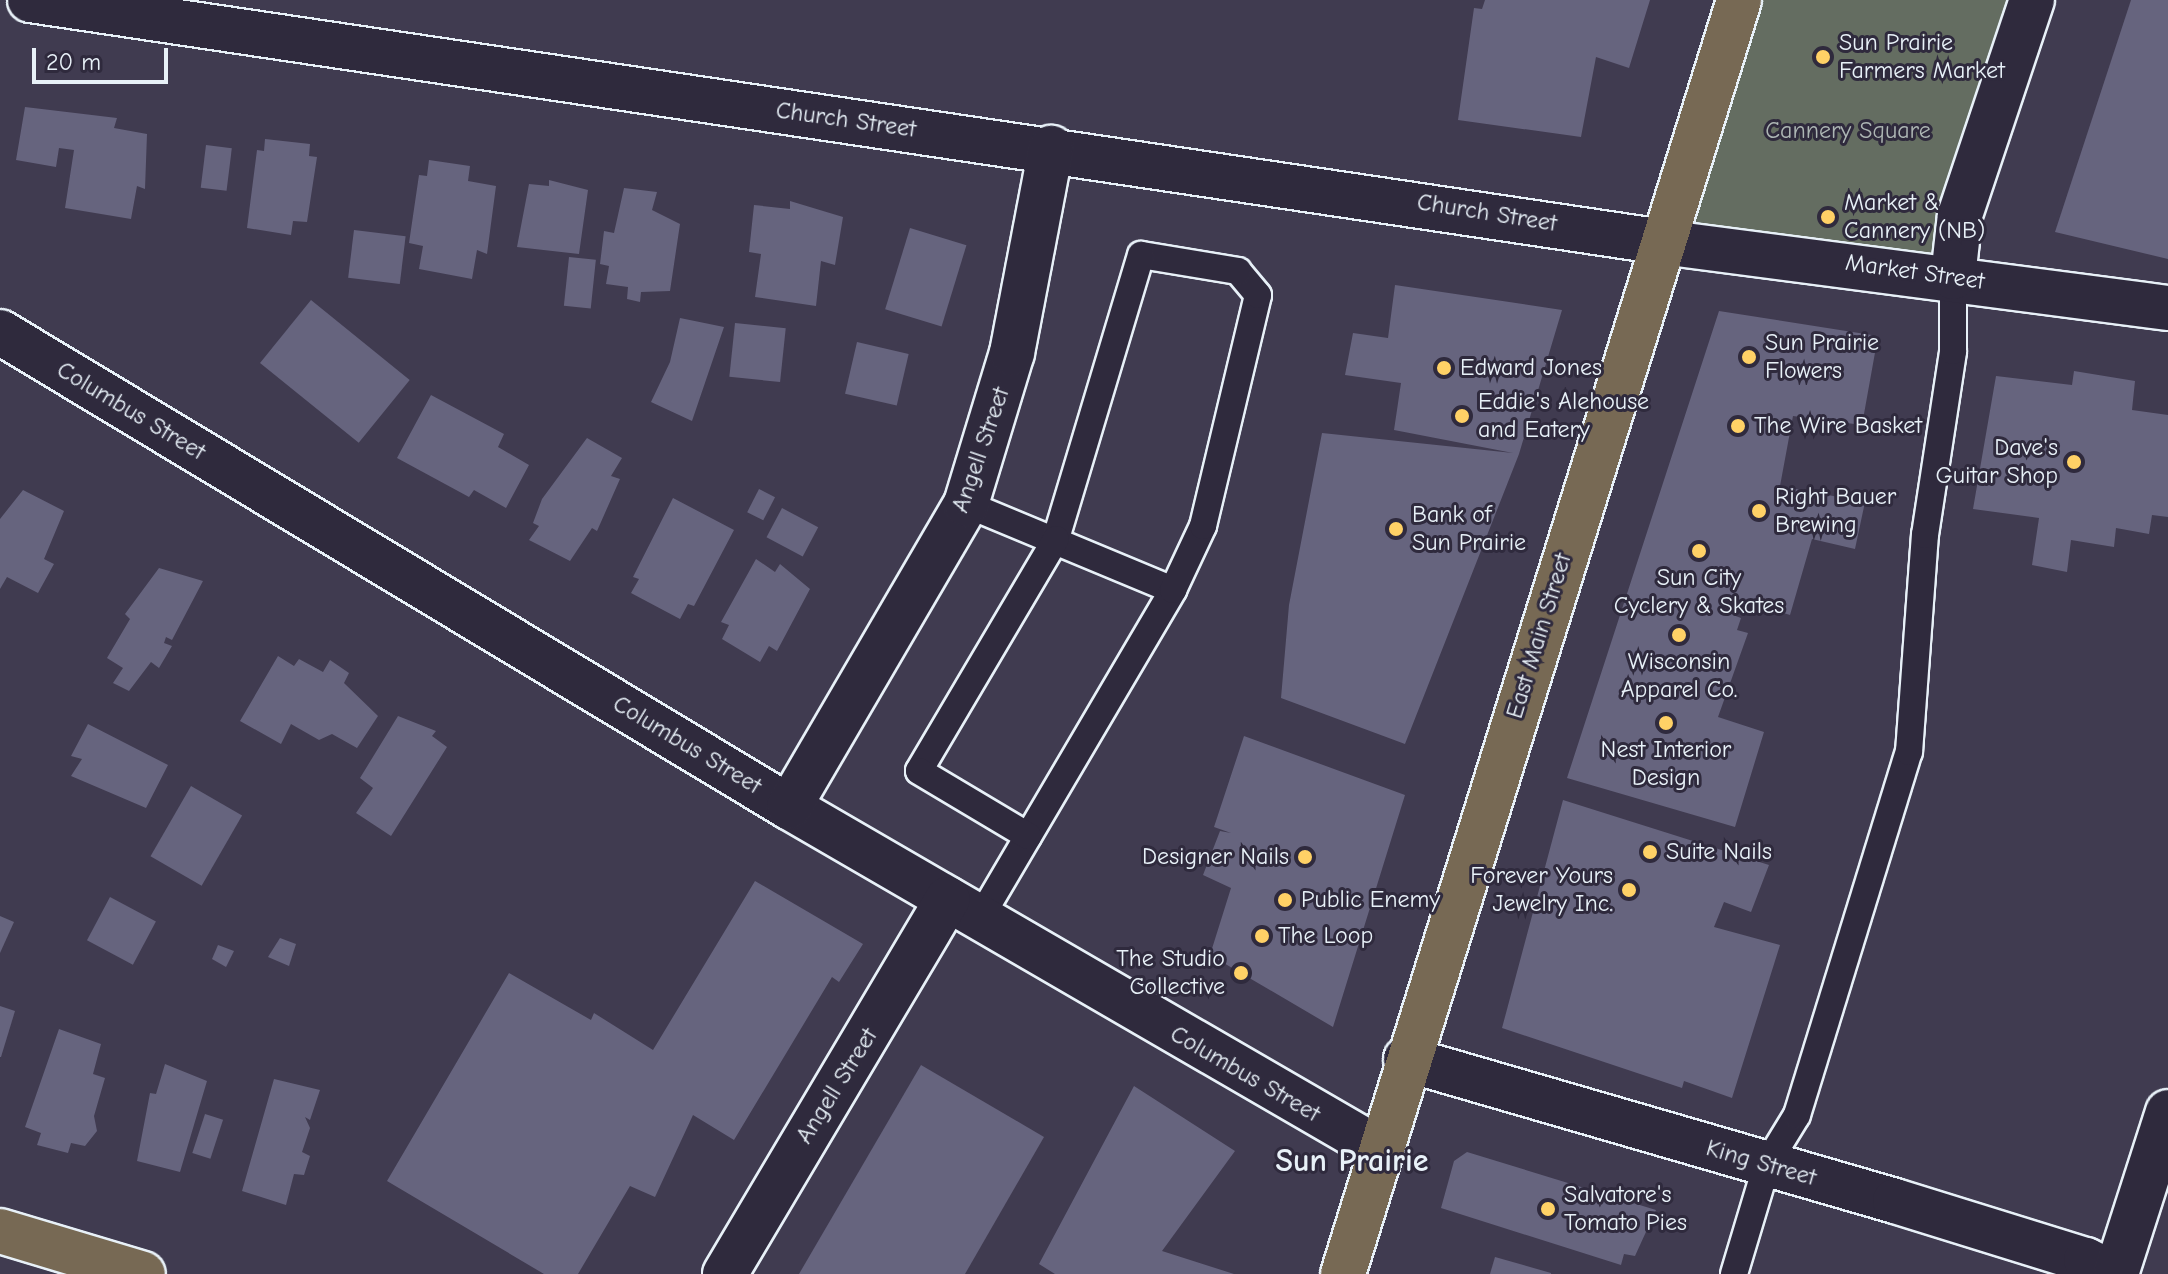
<!DOCTYPE html>
<html>
<head>
<meta charset="utf-8">
<style>
	body { margin:0 }
	#map { position:relative; width:2168px; height:1274px; overflow:hidden; background:#403b50; font-family:"Comic Neue",sans-serif }
	div>[style] { position:absolute }
	[style*='--x'] { left:calc(var(--x)*1px); top:calc(var(--y)*1px); width:calc(var(--w)*1px); rotate:calc(var(--a)*1deg) }
	.green>* { inset:0; background:#646d61 }
	.building>* { inset:0; background:#66647e; transform-origin:0 0 }
	.roads { filter:drop-shadow(2px 0 #e8f1f8) drop-shadow(-2px 0 #e8f1f8) drop-shadow(0 2px #e8f1f8) drop-shadow(0 -2px #e8f1f8) }
	.lane>* { height:26px; margin:-13px; padding:0 13px; transform-origin:13px; border-radius:13px; background:#2f2a3d }
	.street>* { height:44px; margin:-22px; padding:0 22px; transform-origin:22px; border-radius:22px; background:#2f2a3d }
	.primary>* { height:44px; margin:-22px; padding:0 22px; transform-origin:22px; border-radius:22px; background:#776954 }
	.dots>* { width:22px; height:22px; translate:-50% -50%; box-sizing:border-box; border:4px solid #2f2a3d; border-radius:50% }
	span { translate:-50% -50%; white-space:nowrap; text-align:center; line-height:1.15; -webkit-text-stroke:6px #2f2a3d; paint-order:stroke }
	.poi-label { font-size:24px; color:#e8f1f8 }
	.left { translate:0 -50%; text-align:left }
	.right { translate:-100% -50%; text-align:right }
	.street-label { font-size:24px; color:#e8f1f8 }
	.park-label { font-size:24px; color:#adb6b4 }
	.district-label { font-size:32px; color:#e8f1f8; font-weight:700 }
	.scale { position:absolute; left:32px; top:48px; width:136px; height:36px; box-sizing:border-box; border:4px solid #e8f1f8; border-top:0; padding-left:10px; font-size:24px; line-height:28px; white-space:nowrap; color:#e8f1f8; -webkit-text-stroke:6px #2f2a3d; paint-order:stroke }
</style>
</head>
<body>
<div id="map">
	<div class="green">
		<i style="clip-path:polygon(1739px 0,2032px 0,1953px 277px,1662px 242px)"></i>
	</div>
	<div class="building">
		<i style="clip-path:polygon(1485px 0,1650px 0,1629px 68px,1596px 57px,1581px 137px,1458px 120px,1474px 8px,1482px 9px)"></i>
		<i style="clip-path:polygon(2131px 0,2168px 0,2168px 259px,2055px 232px)"></i>
		<i style="clip-path:polygon(25px 107px,117px 118px,114px 128px,147px 134px,145px 189px,137px 186px,131px 219px,65px 208px,74px 150px,59px 148px,56px 167px,16px 160px)"></i>
		<i style="clip-path:polygon(265px 139px,310px 144px,309px 156px,317px 157px,307px 222px,293px 221px,291px 235px,247px 228px,257px 150px,264px 151px)"></i>
		<i style="left:206px;top:145px;width:26px;height:43px;rotate:7deg"></i>
		<i style="clip-path:polygon(429px 160px,470px 166px,468px 181px,496px 186px,487px 254px,477px 250px,472px 279px,419px 269px,423px 246px,409px 243px,419px 175px,427px 176px)"></i>
		<i style="clip-path:polygon(549px 180px,588px 190px,579px 254px,517px 247px,529px 184px,549px 186px)"></i>
		<i style="clip-path:polygon(624px 188px,657px 192px,652px 210px,680px 224px,670px 291px,641px 292px,640px 302px,627px 299px,628px 287px,606px 284px,609px 266px,600px 264px,604px 231px,614px 233px)"></i>
		<i style="clip-path:polygon(790px 201px,843px 217px,835px 265px,821px 261px,816px 306px,755px 297px,761px 254px,749px 252px,754px 205px,790px 209px)"></i>
		<i style="left:910px;top:228px;width:59px;height:85px;rotate:17deg"></i>
		<i style="left:354px;top:230px;width:52px;height:48px;rotate:7deg"></i>
		<i style="left:569px;top:257px;width:27px;height:49px;rotate:6deg"></i>
		<i style="clip-path:polygon(1395px 285px,1562px 310px,1519px 454px,1405px 744px,1281px 698px,1289px 605px,1322px 433px,1513px 453px,1394px 430px,1401px 383px,1345px 375px,1353px 333px,1388px 338px)"></i>
		<i style="left:311px;top:300px;width:127px;height:81px;rotate:39deg"></i>
		<i style="clip-path:polygon(1719px 311px,1878px 336px,1862px 425px,1793px 416px,1780px 486px,1865px 502px,1855px 549px,1812px 539px,1790px 615px,1740px 599px,1733px 615px,1741px 618px,1737px 630px,1748px 633px,1718px 717px,1764px 732px,1735px 827px,1567px 778px)"></i>
		<i style="clip-path:polygon(680px 318px,724px 327px,692px 421px,651px 402px,670px 362px)"></i>
		<i style="left:735px;top:323px;width:51px;height:54px;rotate:6deg"></i>
		<i style="left:857px;top:342px;width:53px;height:53px;rotate:13deg"></i>
		<i style="clip-path:polygon(2074px 371px,2135px 381px,2132px 410px,2168px 415px,2168px 517px,2152px 515px,2149px 534px,2116px 528px,2114px 547px,2071px 540px,2067px 572px,2032px 565px,2039px 518px,1973px 509px,1996px 376px,2072px 385px)"></i>
		<i style="clip-path:polygon(431px 395px,504px 434px,498px 447px,529px 465px,506px 508px,474px 490px,469px 497px,397px 458px)"></i>
		<i style="clip-path:polygon(587px 438px,622px 458px,611px 476px,620px 479px,597px 531px,592px 528px,570px 561px,529px 540px,539px 526px,533px 523px,542px 499px)"></i>
		<i style="left:759px;top:489px;width:18px;height:26px;rotate:27deg"></i>
		<i style="clip-path:polygon(23px 490px,64px 511px,44px 559px,54px 564px,38px 593px,7px 577px,0 589px,0 519px)"></i>
		<i style="clip-path:polygon(673px 498px,734px 530px,694px 606px,688px 604px,680px 619px,631px 593px,639px 579px,633px 577px)"></i>
		<i style="left:782px;top:508px;width:41px;height:33px;rotate:28deg"></i>
		<i style="clip-path:polygon(756px 559px,775px 572px,780px 564px,810px 589px,777px 651px,769px 646px,760px 662px,722px 639px,729px 625px,721px 622px)"></i>
		<i style="clip-path:polygon(159px 568px,203px 581px,172px 640px,166px 637px,164px 643px,172px 646px,159px 668px,151px 662px,129px 691px,113px 683px,123px 668px,107px 658px,130px 619px,125px 614px)"></i>
		<i style="clip-path:polygon(278px 656px,294px 666px,299px 659px,323px 672px,330px 660px,349px 673px,344px 683px,378px 716px,357px 748px,332px 734px,319px 740px,291px 724px,281px 744px,240px 721px)"></i>
		<i style="clip-path:polygon(398px 716px,436px 731px,432px 736px,447px 747px,391px 836px,356px 813px,373px 788px,360px 778px)"></i>
		<i style="clip-path:polygon(88px 724px,168px 765px,146px 808px,71px 776px,82px 759px,71px 756px)"></i>
		<i style="clip-path:polygon(1244px 736px,1405px 795px,1333px 1027px,1210px 955px,1231px 888px,1203px 875px,1220px 831px,1231px 833px,1214px 827px)"></i>
		<i style="left:191px;top:786px;width:59px;height:81px;rotate:30deg"></i>
		<i style="clip-path:polygon(1563px 800px,1769px 865px,1751px 912px,1724px 902px,1714px 927px,1780px 945px,1732px 1098px,1684px 1081px,1682px 1088px,1502px 1028px)"></i>
		<i style="clip-path:polygon(755px 881px,863px 944px,839px 982px,832px 977px,734px 1140px,693px 1115px,655px 1197px,630px 1186px,578px 1274px,544px 1274px,387px 1181px,509px 973px,591px 1020px,594px 1013px,653px 1050px)"></i>
		<i style="left:110px;top:897px;width:52px;height:49px;rotate:28deg"></i>
		<i style="clip-path:polygon(0 916px,14px 922px,0 953px)"></i>
		<i style="clip-path:polygon(280px 938px,296px 944px,289px 966px,268px 957px)"></i>
		<i style="clip-path:polygon(218px 945px,234px 951px,226px 967px,212px 959px)"></i>
		<i style="clip-path:polygon(0 1006px,15px 1011px,1px 1057px,0 1057px)"></i>
		<i style="clip-path:polygon(59px 1029px,101px 1044px,93px 1074px,105px 1078px,94px 1116px,97px 1131px,85px 1146px,71px 1143px,68px 1153px,37px 1145px,41px 1133px,25px 1127px)"></i>
		<i style="clip-path:polygon(165px 1064px,207px 1081px,180px 1172px,137px 1161px,150px 1093px,156px 1094px)"></i>
		<i style="clip-path:polygon(921px 1065px,1044px 1137px,965px 1274px,799px 1274px)"></i>
		<i style="clip-path:polygon(274px 1079px,320px 1090px,310px 1120px,305px 1117px,310px 1128px,302px 1152px,310px 1156px,304px 1175px,294px 1174px,286px 1205px,242px 1191px)"></i>
		<i style="clip-path:polygon(1134px 1086px,1235px 1151px,1162px 1251px,1234px 1274px,1055px 1274px,1039px 1264px)"></i>
		<i style="left:205px;top:1114px;width:19px;height:41px;rotate:18deg"></i>
		<i style="clip-path:polygon(1467px 1152px,1656px 1210px,1635px 1256px,1624px 1254px,1621px 1265px,1441px 1208px,1454px 1161px)"></i>
		<i style="clip-path:polygon(1495px 1257px,1551px 1273px,1551px 1274px,1490px 1274px)"></i>
	</div>
	<div class="roads">
		<div class="lane">
			<i style="--x:966;--y:504;--w:224;--a:22.6"></i>
			<i style="--x:980;--y:918;--w:381;--a:-59.5"></i>
			<i style="--x:1173;--y:590;--w:71;--a:-64.9"></i>
			<i style="--x:1203;--y:526;--w:237;--a:-76.6"></i>
			<i style="--x:1258;--y:295;--w:31;--a:-130"></i>
			<i style="--x:1238;--y:271;--w:98;--a:-170.6"></i>
			<i style="--x:1141;--y:255;--w:296;--a:106.7"></i>
			<i style="--x:1056;--y:539;--w:269;--a:120.6"></i>
			<i style="--x:919;--y:771;--w:127;--a:30.8"></i>
			<i style="--x:1734;--y:1274;--w:115;--a:-73.3"></i>
			<i style="--x:1767;--y:1164;--w:57;--a:-58.5"></i>
			<i style="--x:1797;--y:1115;--w:380;--a:-72.9"></i>
			<i style="--x:1909;--y:752;--w:218;--a:-85.8"></i>
			<i style="--x:1925;--y:535;--w:186;--a:-81.3"></i>
			<i style="--x:1953;--y:351;--w:74;--a:-90"></i>
		</div>
		<div class="street">
			<i style="--x:30;--y:0;--w:1650;--a:8.43"></i>
			<i style="--x:1662;--y:242;--w:510;--a:7.43"></i>
			<i style="--x:1953;--y:277;--w:62;--a:-83.6"></i>
			<i style="--x:1960;--y:215;--w:227;--a:-71.5"></i>
			<i style="--x:0;--y:332;--w:921;--a:31.05"></i>
			<i style="--x:789;--y:807;--w:682;--a:30.1"></i>
			<i style="--x:789;--y:807;--w:351;--a:-59.7"></i>
			<i style="--x:966;--y:504;--w:158;--a:-73.1"></i>
			<i style="--x:1012;--y:353;--w:209;--a:-79.2"></i>
			<i style="--x:1406;--y:1059;--w:509;--a:16.19"></i>
			<i style="--x:1895;--y:1201;--w:200;--a:17.2"></i>
			<i style="--x:2086;--y:1260;--w:30;--a:27"></i>
			<i style="--x:725;--y:1274;--w:436;--a:-59.3"></i>
			<i style="--x:2116;--y:1274;--w:170;--a:-72.2"></i>
		</div>
		<div class="primary">
			<i style="--x:0;--y:1231;--w:149;--a:16.7"></i>
			<i style="--x:1343;--y:1274;--w:1334;--a:-72.73"></i>
		</div>
	</div>
	<div class="dots">
		<i style="left:1823px;top:57px;background:#ffd166"></i>
		<i style="left:1828px;top:217px;background:#ffd166"></i>
		<i style="left:1749px;top:357px;background:#ffd166"></i>
		<i style="left:1444px;top:368px;background:#ffd166"></i>
		<i style="left:1462px;top:416px;background:#ffd166"></i>
		<i style="left:1738px;top:426px;background:#ffd166"></i>
		<i style="left:2074px;top:462px;background:#ffd166"></i>
		<i style="left:1759px;top:511px;background:#ffd166"></i>
		<i style="left:1396px;top:529px;background:#ffd166"></i>
		<i style="left:1699px;top:551px;background:#ffd166"></i>
		<i style="left:1679px;top:635px;background:#ffd166"></i>
		<i style="left:1666px;top:723px;background:#ffd166"></i>
		<i style="left:1650px;top:852px;background:#ffd166"></i>
		<i style="left:1305px;top:857px;background:#ffd166"></i>
		<i style="left:1629px;top:890px;background:#ffd166"></i>
		<i style="left:1285px;top:900px;background:#ffd166"></i>
		<i style="left:1262px;top:936px;background:#ffd166"></i>
		<i style="left:1241px;top:973px;background:#ffd166"></i>
		<i style="left:1548px;top:1209px;background:#ffd166"></i>
	</div>
	<div class="poi-label">
		<span class="left" style="left:1839px;top:57px">Sun Prairie<br>Farmers Market</span>
		<span class="left" style="left:1844px;top:217px">Market &amp;<br>Cannery (NB)</span>
		<span class="left" style="left:1765px;top:357px">Sun Prairie<br>Flowers</span>
		<span class="left" style="left:1460px;top:368px">Edward Jones</span>
		<span class="left" style="left:1478px;top:416px">Eddie's Alehouse<br>and Eatery</span>
		<span class="left" style="left:1754px;top:426px">The Wire Basket</span>
		<span class="right" style="left:2058px;top:462px">Dave's<br>Guitar Shop</span>
		<span class="left" style="left:1775px;top:511px">Right Bauer<br>Brewing</span>
		<span class="left" style="left:1412px;top:529px">Bank of<br>Sun Prairie</span>
		<span style="left:1699px;top:592px">Sun City<br>Cyclery &amp; Skates</span>
		<span style="left:1679px;top:676px">Wisconsin<br>Apparel Co.</span>
		<span style="left:1666px;top:764px">Nest Interior<br>Design</span>
		<span class="left" style="left:1666px;top:852px">Suite Nails</span>
		<span class="right" style="left:1289px;top:857px">Designer Nails</span>
		<span class="right" style="left:1613px;top:890px">Forever Yours<br>Jewelry Inc.</span>
		<span class="left" style="left:1301px;top:900px">Public Enemy</span>
		<span class="left" style="left:1278px;top:936px">The Loop</span>
		<span class="right" style="left:1225px;top:973px">The Studio<br>Collective</span>
		<span class="left" style="left:1564px;top:1209px">Salvatore's<br>Tomato Pies</span>
	</div>
	<div class="street-label">
		<span style="left:846px;top:120px;rotate:8deg">Church Street</span>
		<span style="left:1487px;top:213px;rotate:9deg">Church Street</span>
		<span style="left:1915px;top:272px;rotate:8deg">Market Street</span>
		<span style="left:131px;top:411px;rotate:31deg">Columbus Street</span>
		<span style="left:981px;top:450px;rotate:-71deg">Angell Street</span>
		<span style="left:1539px;top:636px;rotate:-73deg">East Main Street</span>
		<span style="left:687px;top:745px;rotate:31deg">Columbus Street</span>
		<span style="left:1245px;top:1074px;rotate:30deg">Columbus Street</span>
		<span style="left:837px;top:1086px;rotate:-58deg">Angell Street</span>
		<span style="left:1761px;top:1163px;rotate:16deg">King Street</span>
	</div>
	<div class="park-label">
		<span style="left:1848px;top:131px">Cannery Square</span>
	</div>
	<div class="district-label">
		<span style="left:1352px;top:1161px">Sun Prairie</span>
	</div>
	<div class="scale">20 m</div>
</div>
</body>
</html>
